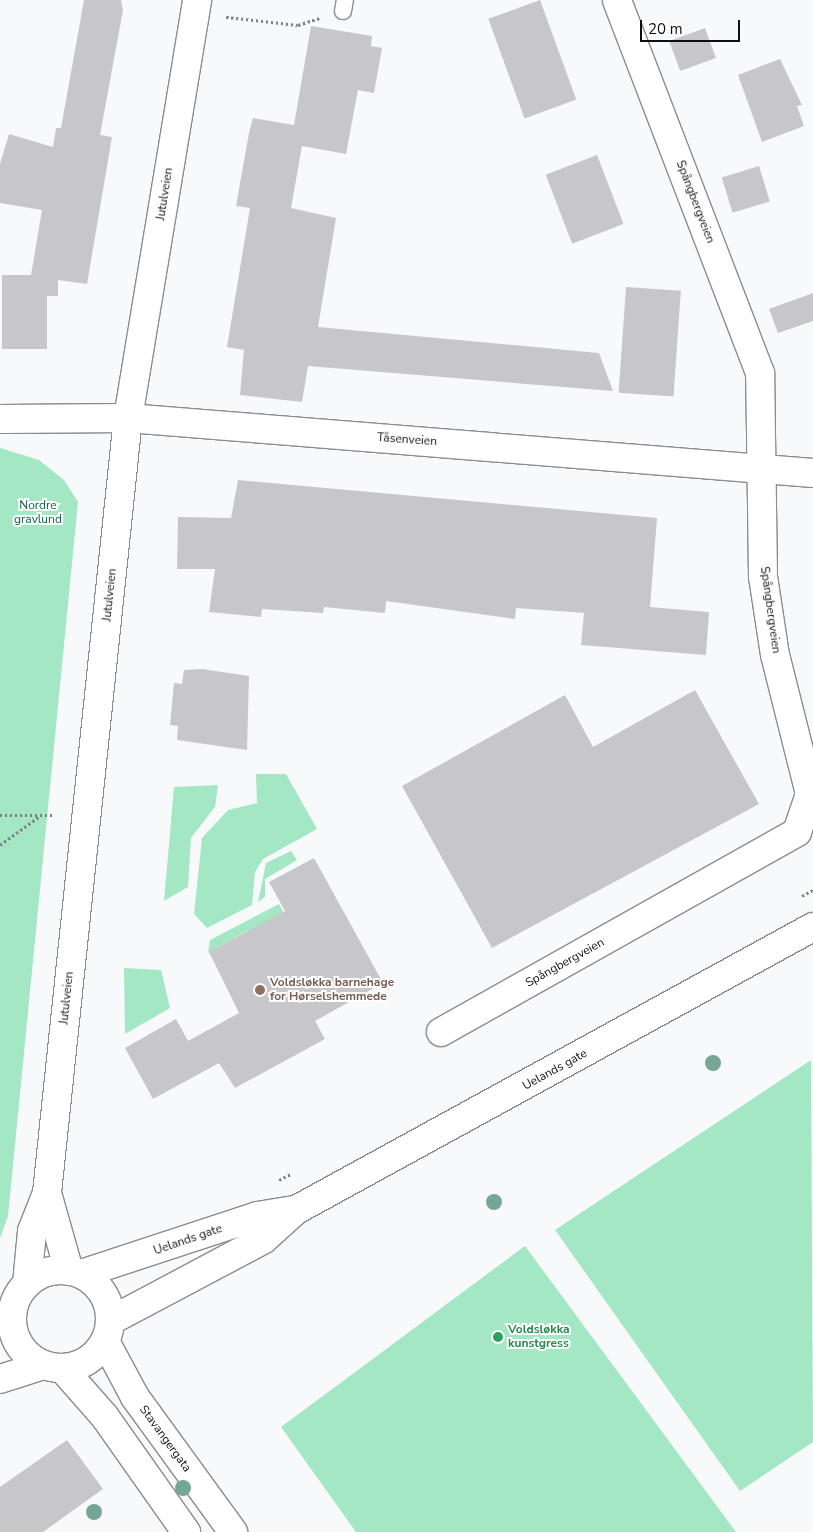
<!DOCTYPE html>
<html>
<head>
<meta charset="utf-8">
<style>
	body { margin:0 }
	#map { position:relative; width:813px; height:1532px; overflow:hidden; background:#f8f9fb; font-family:"Nunito Sans",sans-serif }
	div>[style] { position:absolute }
	[style*='--x'] { left:calc(var(--x)*1px); top:calc(var(--y)*1px); width:calc(var(--w)*1px); rotate:calc(var(--a)*1deg) }
	.green>* { inset:0; background:#a4e7c5 }
	.building>* { inset:0; background:#c7c7c9; transform-origin:0 0 }
	.path>* { height:3px; margin-top:-1.5px; transform-origin:0; background:repeating-linear-gradient(90deg,#808182 0 2.5px,transparent 0 5px) }
	.roads { filter:drop-shadow(1px 0 #8c8c8e) drop-shadow(-1px 0 #8c8c8e) drop-shadow(0 1px #8c8c8e) drop-shadow(0 -1px #8c8c8e) }
	.service>* { height:16px; margin:-8px; padding:0 8px; transform-origin:8px; border-radius:8px; background:#fff }
	.minor>* { height:28px; margin:-14px; padding:0 14px; transform-origin:14px; border-radius:14px; background:#fff }
	.tertiary>* { height:28px; margin:-14px; padding:0 14px; transform-origin:14px; border-radius:14px; background:#fff }
	.secondary>* { height:28px; margin:-14px; padding:0 14px; transform-origin:14px; border-radius:14px; background:#fff }
	.secondary>.ring { margin:-14px; padding:0; box-sizing:content-box; background:none; border:28px solid #fff; border-radius:50% }
	.trees>* { width:16px; height:16px; margin:-8px; border-radius:50%; background:#75a796 }
	.dots>* { width:14px; height:14px; translate:-50% -50%; box-sizing:border-box; border:2px solid #fff; border-radius:50% }
	span { translate:-50% -50%; white-space:nowrap; text-align:center; line-height:1.15; -webkit-text-stroke:4px #fff; paint-order:stroke }
	.street-label { font-size:12px; color:#0f0f0f }
	.park-label { font-size:12px; color:#096444 }
	.education-label { font-size:12px; color:#785e54; font-weight:700 }
	.left { translate:0 -50%; text-align:left }
	.leisure-label { font-size:12px; color:#27864d; font-weight:700 }
	.scale { position:absolute; left:640px; top:20px; width:100px; height:22px; box-sizing:border-box; border:2px solid #0f0f0f; border-top:0; padding-left:6px; font-size:15px; line-height:18px; white-space:nowrap; color:#0f0f0f; -webkit-text-stroke:4px #fff; paint-order:stroke }
</style>
</head>
<body>
<div id="map">
	<div class="green">
		<i style="clip-path:polygon(0 448px,39px 460px,64px 480px,78px 502px,8px 1216px,0 1238px)"></i>
		<i style="clip-path:polygon(256px 774px,286px 774px,317px 829px,263px 859px,255px 872px,252px 905px,207px 928px,194px 914px,202px 838px,228px 810px,257px 803px)"></i>
		<i style="clip-path:polygon(218px 785px,215px 807px,191px 838px,188px 887px,164px 901px,174px 787px)"></i>
		<i style="clip-path:polygon(291px 851px,297px 860px,265px 879px,265px 897px,258px 902px,266px 863px)"></i>
		<i style="clip-path:polygon(279px 904px,311px 961px,247px 931px,208px 953px,210px 940px)"></i>
		<i style="clip-path:polygon(124px 968px,161px 970px,170px 1008px,125px 1034px)"></i>
		<i style="clip-path:polygon(811px 1060px,813px 1442px,740px 1491px,555px 1230px)"></i>
		<i style="clip-path:polygon(525px 1246px,736px 1532px,356px 1532px,281px 1427px)"></i>
	</div>
	<div class="building">
		<i style="clip-path:polygon(84px 0,121px 0,123px 10px,100px 135px,112px 137px,87px 284px,58px 280px,58px 296px,47px 296px,47px 349px,2px 349px,2px 275px,31px 275px,42px 210px,0 203px,0 164px,9px 134px,53px 147px,56px 128px,61px 128px)"></i>
		<i style="left:540px;top:0;width:106px;height:55px;rotate:70deg"></i>
		<i style="clip-path:polygon(311px 26px,372px 36px,371px 46px,382px 48px,374px 93px,358px 90px,346px 154px,302px 146px,291px 208px,336px 218px,318px 327px,599px 353px,613px 391px,308px 366px,302px 402px,240px 395px,244px 350px,227px 347px,250px 208px,236px 206px,249px 133px,253px 118px,294px 125px)"></i>
		<i style="left:705px;top:28px;width:32px;height:38px;rotate:70deg"></i>
		<i style="clip-path:polygon(780px 59px,802px 105px,797px 106px,804px 126px,762px 142px,738px 75px)"></i>
		<i style="left:597px;top:155px;width:74px;height:55px;rotate:69deg"></i>
		<i style="left:759px;top:166px;width:37px;height:39px;rotate:73deg"></i>
		<i style="left:626px;top:287px;width:55px;height:106px;rotate:4deg"></i>
		<i style="clip-path:polygon(813px 293px,813px 321px,778px 333px,769px 309px)"></i>
		<i style="clip-path:polygon(238px 480px,657px 518px,650px 607px,709px 612px,706px 655px,581px 645px,584px 613px,516px 608px,515px 619px,386px 601px,385px 613px,324px 607px,323px 613px,262px 609px,261px 617px,209px 612px,215px 569px,177px 569px,178px 517px,231px 518px)"></i>
		<i style="clip-path:polygon(202px 669px,249px 676px,247px 750px,177px 740px,178px 726px,170px 725px,174px 683px,182px 684px,184px 670px)"></i>
		<i style="clip-path:polygon(695px 690px,759px 804px,492px 948px,402px 786px,565px 695px,593px 747px)"></i>
		<i style="clip-path:polygon(314px 858px,383px 983px,315px 1021px,325px 1039px,235px 1088px,219px 1063px,153px 1099px,125px 1048px,176px 1019px,188px 1041px,239px 1013px,209px 952px,285px 911px,269px 882px)"></i>
		<i style="clip-path:polygon(67px 1440px,103px 1489px,43px 1532px,0 1532px,0 1487px)"></i>
	</div>
	<div class="path">
		<i style="--x:226;--y:17;--w:72;--a:6.3"></i>
		<i style="--x:298;--y:25;--w:23;--a:-18"></i>
		<i style="--x:0;--y:815;--w:54;--a:0"></i>
		<i style="--x:0;--y:845;--w:49;--a:-35.9"></i>
		<i style="--x:802;--y:896;--w:13;--a:-29"></i>
		<i style="--x:279;--y:1180;--w:13;--a:-27"></i>
	</div>
	<div class="roads">
		<div class="service">
			<i style="--x:343;--y:11;--w:11;--a:-80"></i>
		</div>
		<div class="minor">
			<i style="--x:0;--y:419;--w:128;--a:-0.4"></i>
			<i style="--x:128;--y:418;--w:687;--a:4.59"></i>
			<i style="--x:441;--y:1032;--w:408;--a:-29.3"></i>
			<i style="--x:797;--y:832;--w:40;--a:-71.1"></i>
			<i style="--x:810;--y:794;--w:143;--a:-104.1"></i>
			<i style="--x:775;--y:655;--w:79;--a:-98.7"></i>
			<i style="--x:763;--y:577;--w:204;--a:-90.8"></i>
			<i style="--x:760;--y:373;--w:399;--a:-111"></i>
			<i style="--x:47;--y:1193;--w:81;--a:74.2"></i>
			<i style="--x:27;--y:1284;--w:53;--a:-84.6"></i>
			<i style="--x:32;--y:1231;--w:41;--a:-68.5"></i>
			<i style="--x:47;--y:1193;--w:779;--a:-84.03"></i>
			<i style="--x:128;--y:418;--w:424;--a:-80.6"></i>
		</div>
		<div class="tertiary">
			<i style="--x:81;--y:1274;--w:185;--a:-18.2"></i>
			<i style="--x:257;--y:1216;--w:39;--a:-9"></i>
			<i style="--x:110;--y:1321;--w:174;--a:-28"></i>
			<i style="--x:264;--y:1239;--w:43;--a:-42.2"></i>
			<i style="--x:296;--y:1210;--w:589;--a:-28.7"></i>
		</div>
		<div class="secondary">
			<i class="ring" style="left:12px;top:1270px;width:70px;height:70px"></i>
			<i style="--x:105;--y:1341;--w:64;--a:61.8"></i>
			<i style="--x:135;--y:1397;--w:167;--a:54"></i>
			<i style="--x:62;--y:1368;--w:65;--a:48.7"></i>
			<i style="--x:105;--y:1417;--w:141;--a:54.8"></i>
			<i style="--x:0;--y:1379;--w:46;--a:-17.7"></i>
		</div>
	</div>
	<div class="trees">
		<i style="left:713px;top:1063px"></i>
		<i style="left:494px;top:1202px"></i>
		<i style="left:183px;top:1488px"></i>
		<i style="left:94px;top:1512px"></i>
	</div>
	<div class="dots">
		<i style="left:260px;top:990px;background:#8d6e63"></i>
		<i style="left:498px;top:1337px;background:#2e9e5b"></i>
	</div>
	<div class="street-label">
		<span style="left:165px;top:194px;rotate:-81deg">Jutulveien</span>
		<span style="left:695px;top:202px;rotate:69deg">Spångbergveien</span>
		<span style="left:407px;top:440px;rotate:4deg">Tåsenveien</span>
		<span style="left:110px;top:595px;rotate:-84deg">Jutulveien</span>
		<span style="left:770px;top:610px;rotate:82deg">Spångbergveien</span>
		<span style="left:565px;top:963px;rotate:-29deg">Spångbergveien</span>
		<span style="left:67px;top:998px;rotate:-84deg">Jutulveien</span>
		<span style="left:555px;top:1070px;rotate:-29deg">Uelands gate</span>
		<span style="left:188px;top:1240px;rotate:-19deg">Uelands gate</span>
		<span style="left:165px;top:1439px;rotate:54deg">Stavangergata</span>
	</div>
	<div class="park-label">
		<span style="left:38px;top:513px">Nordre<br>gravlund</span>
	</div>
	<div class="education-label">
		<span class="left" style="left:270px;top:990px">Voldsløkka barnehage<br>for Hørselshemmede</span>
	</div>
	<div class="leisure-label">
		<span class="left" style="left:508px;top:1337px">Voldsløkka<br>kunstgress</span>
	</div>
	<div class="scale">20 m</div>
</div>
</body>
</html>
